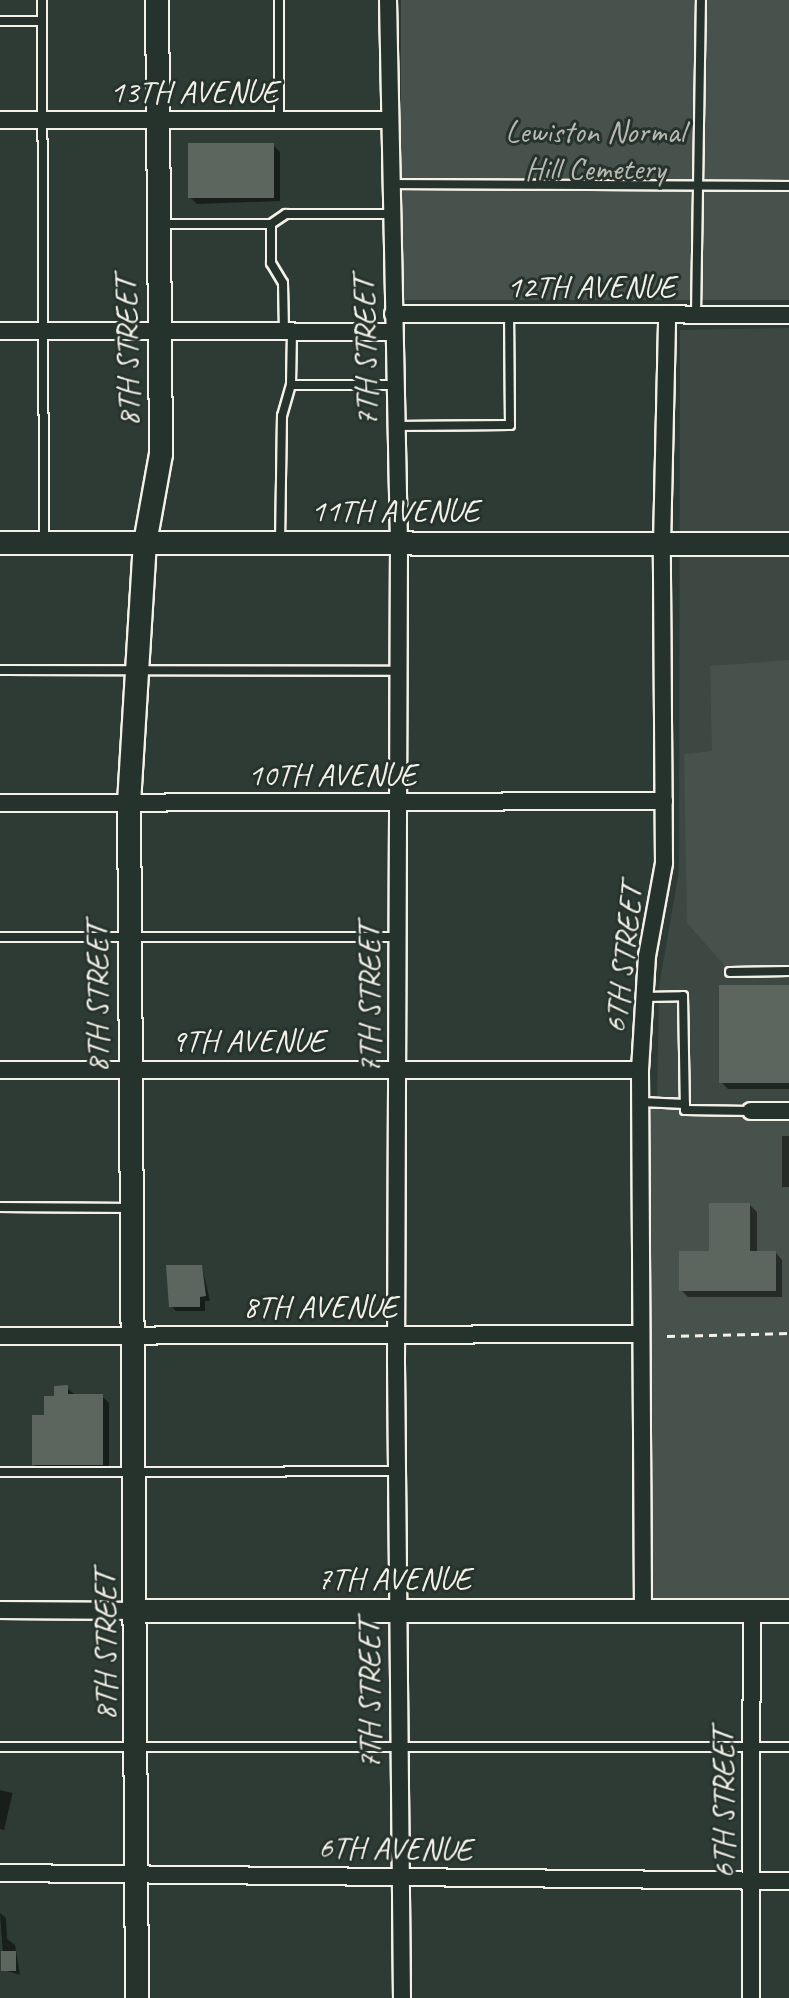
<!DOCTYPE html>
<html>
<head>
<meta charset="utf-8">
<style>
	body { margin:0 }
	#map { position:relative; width:789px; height:1998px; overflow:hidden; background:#2e3b34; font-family:Caveat,sans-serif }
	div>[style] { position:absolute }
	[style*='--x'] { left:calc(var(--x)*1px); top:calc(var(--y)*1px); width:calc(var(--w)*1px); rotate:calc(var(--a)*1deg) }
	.built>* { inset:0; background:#3c4841 }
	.green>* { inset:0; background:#48524c; transform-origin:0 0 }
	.shadow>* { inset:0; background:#0007; transform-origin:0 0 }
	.building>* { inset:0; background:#5c655e; transform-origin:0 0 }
	.path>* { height:3px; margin-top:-1.5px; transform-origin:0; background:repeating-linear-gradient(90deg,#f4f1e8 0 8px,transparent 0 14px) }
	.roads { filter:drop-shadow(2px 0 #f4f1e8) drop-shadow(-2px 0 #f4f1e8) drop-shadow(0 2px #f4f1e8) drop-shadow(0 -2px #f4f1e8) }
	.lane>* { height:8px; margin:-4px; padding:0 4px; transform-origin:4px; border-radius:4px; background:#26332d }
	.street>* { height:16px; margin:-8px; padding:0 8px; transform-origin:8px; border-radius:8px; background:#26332d }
	.secondary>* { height:22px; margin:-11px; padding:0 11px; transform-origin:11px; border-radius:11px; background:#26332d }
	span { translate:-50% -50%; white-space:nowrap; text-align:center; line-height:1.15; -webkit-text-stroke:6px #26332d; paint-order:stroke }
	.street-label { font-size:32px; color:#f4f1e8 }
	.park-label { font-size:32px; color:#b8b9b1 }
</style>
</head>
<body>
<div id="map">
	<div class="built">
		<i style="clip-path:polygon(789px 328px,789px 1595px,659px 1311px,657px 1104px,659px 987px,679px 870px,680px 330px)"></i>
	</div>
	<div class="green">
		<i style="left:401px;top:0;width:388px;height:300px"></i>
		<i style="clip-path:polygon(789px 660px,789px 966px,725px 966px,687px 923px,684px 754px,712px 751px,710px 666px)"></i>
		<i style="left:789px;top:1106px;width:504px;height:149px;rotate:90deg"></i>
	</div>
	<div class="shadow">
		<i style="clip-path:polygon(273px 145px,280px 152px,280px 201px,197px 204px,190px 197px)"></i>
		<i style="clip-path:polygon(789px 987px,789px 1089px,728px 1089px,721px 1082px)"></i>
		<i style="left:782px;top:1136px;width:7px;height:51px"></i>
		<i style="clip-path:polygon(750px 1205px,757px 1212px,757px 1253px,776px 1253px,782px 1260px,782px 1297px,688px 1297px,681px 1290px)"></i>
		<i style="clip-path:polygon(202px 1267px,210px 1301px,205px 1301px,205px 1311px,176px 1311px,171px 1306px)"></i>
		<i style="clip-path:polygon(67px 1388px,74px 1394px,102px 1396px,109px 1403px,109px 1471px,41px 1471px,34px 1464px,46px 1417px)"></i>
		<i style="left:0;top:1790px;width:13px;height:38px;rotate:13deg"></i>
		<i style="clip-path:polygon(0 1913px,6px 1918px,7px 1939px,15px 1945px,20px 1975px,4px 1970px)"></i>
	</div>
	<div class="building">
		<i style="left:188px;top:143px;width:86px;height:55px"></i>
		<i style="left:719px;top:985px;width:70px;height:98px"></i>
		<i style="clip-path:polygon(709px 1203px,750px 1203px,750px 1251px,776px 1251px,776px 1291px,679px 1291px,679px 1251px,709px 1251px)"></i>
		<i style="clip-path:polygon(166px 1265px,202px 1265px,206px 1296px,200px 1297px,200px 1307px,169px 1307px)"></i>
		<i style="clip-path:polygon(68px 1385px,68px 1394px,103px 1394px,103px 1465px,32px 1465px,32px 1415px,44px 1415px,44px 1396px,54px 1396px,54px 1386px)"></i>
		<i style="left:1px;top:1951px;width:15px;height:20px"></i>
	</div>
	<div class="path">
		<i style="--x:667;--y:1336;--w:122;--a:-1.4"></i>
	</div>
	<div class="roads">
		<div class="lane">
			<i style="--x:42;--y:0;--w:542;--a:89.79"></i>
			<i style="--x:0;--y:21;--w:42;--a:0"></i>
			<i style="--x:279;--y:119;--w:119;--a:-90"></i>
			<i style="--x:390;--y:184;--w:399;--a:0.3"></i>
			<i style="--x:163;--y:224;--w:108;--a:0"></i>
			<i style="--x:271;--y:224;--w:18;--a:-34"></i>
			<i style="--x:286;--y:214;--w:105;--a:0"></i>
			<i style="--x:271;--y:224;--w:39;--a:90"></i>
			<i style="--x:271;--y:263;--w:23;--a:59"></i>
			<i style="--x:283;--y:283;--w:49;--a:88.8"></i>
			<i style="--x:696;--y:315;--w:315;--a:-89.1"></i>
			<i style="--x:292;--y:332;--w:53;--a:91.1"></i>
			<i style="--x:291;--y:385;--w:103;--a:0"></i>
			<i style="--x:396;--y:426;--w:114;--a:-0.5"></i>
			<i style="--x:510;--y:425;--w:111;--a:-90.5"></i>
			<i style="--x:280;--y:543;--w:127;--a:-89.1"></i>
			<i style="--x:282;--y:416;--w:32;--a:-74"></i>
			<i style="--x:0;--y:670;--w:399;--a:0.1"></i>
			<i style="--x:0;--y:937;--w:398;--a:0"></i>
			<i style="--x:730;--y:972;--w:59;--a:-1"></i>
			<i style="--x:644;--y:997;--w:39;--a:-1"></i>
			<i style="--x:683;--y:996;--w:114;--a:89"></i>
			<i style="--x:685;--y:1110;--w:66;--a:0.9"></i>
			<i style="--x:641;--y:1102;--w:44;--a:2.6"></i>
			<i style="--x:0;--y:1207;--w:131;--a:0.4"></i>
			<i style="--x:0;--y:1472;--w:397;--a:-0.1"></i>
			<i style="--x:0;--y:1747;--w:789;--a:0"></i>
		</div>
		<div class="street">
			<i style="--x:388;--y:0;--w:543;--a:88.84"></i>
			<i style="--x:399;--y:543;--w:820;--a:90.21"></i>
			<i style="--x:396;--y:1363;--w:635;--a:89.46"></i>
			<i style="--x:0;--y:120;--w:389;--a:0"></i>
			<i style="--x:393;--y:314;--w:396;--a:0.1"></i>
			<i style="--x:0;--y:331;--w:393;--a:0.1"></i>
			<i style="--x:0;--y:803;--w:664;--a:-0.17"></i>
			<i style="--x:0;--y:1070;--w:640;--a:0"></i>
			<i style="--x:751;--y:1111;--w:38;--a:0"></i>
			<i style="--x:0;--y:1336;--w:641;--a:-0.18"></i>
			<i style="--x:0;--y:1610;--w:138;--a:0.4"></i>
			<i style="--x:643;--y:1610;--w:540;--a:-90.32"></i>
			<i style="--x:640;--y:1070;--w:114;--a:-86.5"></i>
			<i style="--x:647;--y:956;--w:95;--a:-79.6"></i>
			<i style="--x:664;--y:863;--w:319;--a:-90.4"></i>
			<i style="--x:662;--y:544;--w:228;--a:-88.7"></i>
			<i style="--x:0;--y:1873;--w:789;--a:0.58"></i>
			<i style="--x:751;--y:1998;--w:387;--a:-89.9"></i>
		</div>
		<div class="secondary">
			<i style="--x:0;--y:543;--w:789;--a:0.07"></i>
			<i style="--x:138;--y:1611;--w:651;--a:0"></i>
			<i style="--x:137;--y:1998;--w:1195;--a:-90.38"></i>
			<i style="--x:129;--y:803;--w:260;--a:-86.5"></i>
			<i style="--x:145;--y:543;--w:90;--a:-79.8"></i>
			<i style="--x:161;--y:454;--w:454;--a:-90.5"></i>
		</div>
	</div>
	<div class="street-label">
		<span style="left:194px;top:92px">13TH AVENUE</span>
		<span style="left:591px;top:287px">12TH AVENUE</span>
		<span style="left:128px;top:352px;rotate:-91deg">8TH STREET</span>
		<span style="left:366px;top:352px;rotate:-91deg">7TH STREET</span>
		<span style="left:395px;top:511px">11TH AVENUE</span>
		<span style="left:332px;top:775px">10TH AVENUE</span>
		<span style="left:624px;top:959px;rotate:-83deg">6TH STREET</span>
		<span style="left:98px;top:998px;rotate:-90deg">8TH STREET</span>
		<span style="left:370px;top:999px;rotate:-90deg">7TH STREET</span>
		<span style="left:248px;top:1041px">9TH AVENUE</span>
		<span style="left:320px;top:1307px">8TH AVENUE</span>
		<span style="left:394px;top:1579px">7TH AVENUE</span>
		<span style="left:106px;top:1646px;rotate:-90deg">8TH STREET</span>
		<span style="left:370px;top:1695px;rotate:-90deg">7TH STREET</span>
		<span style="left:724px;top:1804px;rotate:-90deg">6TH STREET</span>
		<span style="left:395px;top:1849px;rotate:1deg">6TH AVENUE</span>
	</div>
	<div class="park-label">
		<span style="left:595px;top:151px">Lewiston Normal<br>Hill Cemetery</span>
	</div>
</div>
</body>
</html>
